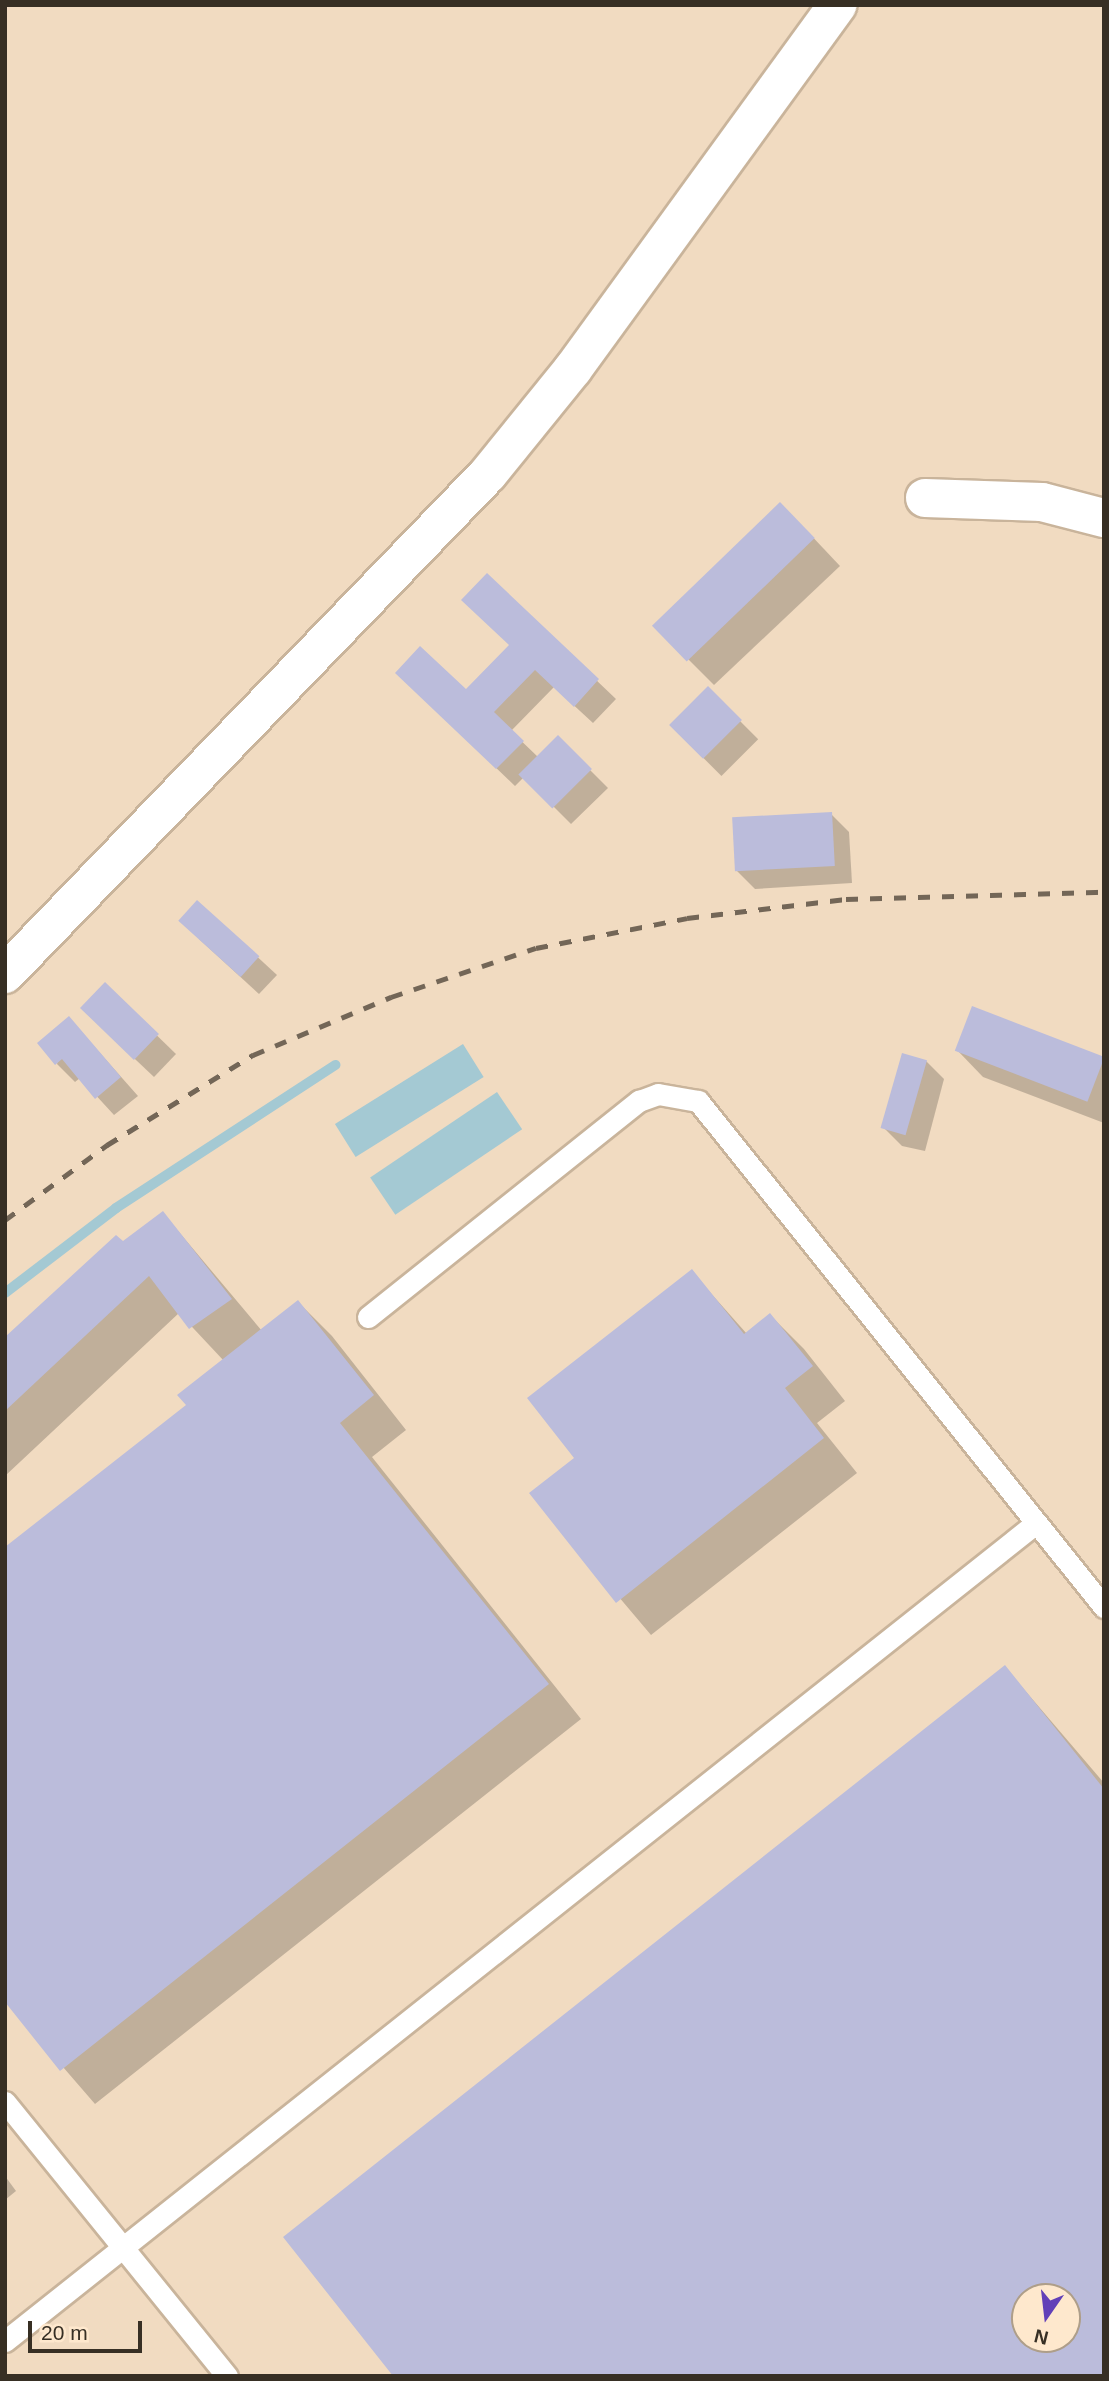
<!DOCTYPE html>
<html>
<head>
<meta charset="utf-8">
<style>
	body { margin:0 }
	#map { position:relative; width:1109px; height:2381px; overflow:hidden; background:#f1dbc1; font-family:Arial,sans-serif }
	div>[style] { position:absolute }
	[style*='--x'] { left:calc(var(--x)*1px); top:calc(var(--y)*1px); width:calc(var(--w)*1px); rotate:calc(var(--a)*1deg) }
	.water>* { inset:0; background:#a4c9d3; transform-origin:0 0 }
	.shadow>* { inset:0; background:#0003; transform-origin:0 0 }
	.stream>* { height:10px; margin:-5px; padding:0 5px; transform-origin:5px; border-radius:5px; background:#a4c9d3 }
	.building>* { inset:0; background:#bbbcdb; transform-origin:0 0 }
	.roads { filter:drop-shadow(2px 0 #c9b49b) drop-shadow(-2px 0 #c9b49b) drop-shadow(0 2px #c9b49b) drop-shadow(0 -2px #c9b49b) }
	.service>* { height:21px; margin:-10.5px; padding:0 10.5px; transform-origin:10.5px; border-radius:10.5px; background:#fff }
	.minor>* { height:38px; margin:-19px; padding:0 19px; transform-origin:19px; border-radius:19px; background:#fff }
	.tertiary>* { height:38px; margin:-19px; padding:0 19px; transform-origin:19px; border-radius:19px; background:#fff }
	.rail>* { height:5px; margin-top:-2.5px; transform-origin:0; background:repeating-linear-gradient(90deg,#736657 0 12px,transparent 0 24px) }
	span { translate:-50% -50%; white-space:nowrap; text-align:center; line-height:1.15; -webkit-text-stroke:5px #fee8cd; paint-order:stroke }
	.frame { position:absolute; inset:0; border:7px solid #372f24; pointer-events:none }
	.north { position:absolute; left:1011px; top:2283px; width:70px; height:70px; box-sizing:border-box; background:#fee8cd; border:2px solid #ae9e89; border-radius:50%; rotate:194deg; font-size:19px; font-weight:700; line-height:28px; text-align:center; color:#372f24 }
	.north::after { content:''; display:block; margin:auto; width:24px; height:32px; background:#6240b8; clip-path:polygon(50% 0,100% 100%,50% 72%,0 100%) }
	.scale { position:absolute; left:28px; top:2321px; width:114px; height:32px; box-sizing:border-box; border:4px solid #372f24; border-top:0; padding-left:9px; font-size:21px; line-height:24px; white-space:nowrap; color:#372f24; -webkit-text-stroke:5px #fee8cd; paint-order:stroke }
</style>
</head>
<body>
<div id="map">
	<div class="water">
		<i style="left:463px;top:1044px;width:39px;height:151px;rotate:58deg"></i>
		<i style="left:497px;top:1092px;width:45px;height:153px;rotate:56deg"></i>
	</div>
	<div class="shadow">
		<i style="clip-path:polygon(807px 531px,840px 566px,714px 685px,654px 625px)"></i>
		<i style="clip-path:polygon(487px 576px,616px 699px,593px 723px,554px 687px,511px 731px,538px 757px,558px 738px,608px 788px,571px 824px,524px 777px,515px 786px,416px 691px,466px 692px,511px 646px)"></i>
		<i style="left:708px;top:689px;width:71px;height:52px;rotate:45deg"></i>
		<i style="clip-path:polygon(831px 814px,849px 832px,852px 883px,755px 889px,737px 871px)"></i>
		<i style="clip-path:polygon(198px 902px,277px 975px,259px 994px,199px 939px)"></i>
		<i style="clip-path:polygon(105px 985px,176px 1054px,154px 1077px,100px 1026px)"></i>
		<i style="clip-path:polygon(69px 1018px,138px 1096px,114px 1115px,80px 1078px,75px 1082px,57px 1064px)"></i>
		<i style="clip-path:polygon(957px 1050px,1104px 1059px,1104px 1123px,983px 1077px)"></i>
		<i style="clip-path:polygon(926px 1061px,944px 1079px,925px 1151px,902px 1146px,884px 1128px)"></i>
		<i style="clip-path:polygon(163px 1213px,262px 1331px,298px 1302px,332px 1336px,406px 1430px,372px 1457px,581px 1719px,95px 2104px,5px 2000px,188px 1405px,224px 1361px,179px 1313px,5px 1476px,5px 1339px)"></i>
		<i style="clip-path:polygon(692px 1272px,747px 1334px,770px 1315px,804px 1349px,845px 1401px,817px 1423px,857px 1473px,651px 1635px,531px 1493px,576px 1458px)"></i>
		<i style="clip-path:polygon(evenodd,1005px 1667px,1104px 1783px,1104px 2376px,396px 2376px,1005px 1667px,1025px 2297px,1067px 2297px,1067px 2339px,1025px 2339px,1025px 2297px)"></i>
		<i style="clip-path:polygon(5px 2176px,16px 2191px,5px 2200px)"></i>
	</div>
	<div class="stream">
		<i style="--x:5;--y:1293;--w:140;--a:-37.4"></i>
		<i style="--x:116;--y:1208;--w:262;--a:-33.1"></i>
	</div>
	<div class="building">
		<i style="left:780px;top:502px;width:50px;height:178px;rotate:46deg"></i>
		<i style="clip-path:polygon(487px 573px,599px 679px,574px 707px,535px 670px,494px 712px,524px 741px,496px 769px,395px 673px,420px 646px,466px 689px,509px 645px,461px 600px)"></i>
		<i style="left:708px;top:686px;width:48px;height:55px;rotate:45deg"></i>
		<i style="left:558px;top:735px;width:48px;height:56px;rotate:45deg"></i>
		<i style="left:832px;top:812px;width:54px;height:100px;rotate:87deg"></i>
		<i style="left:197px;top:900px;width:84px;height:28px;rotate:42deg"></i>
		<i style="left:105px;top:982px;width:75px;height:36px;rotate:44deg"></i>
		<i style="left:972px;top:1006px;width:142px;height:48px;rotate:21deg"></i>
		<i style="clip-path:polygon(69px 1016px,121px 1077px,95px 1099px,62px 1059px,55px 1065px,37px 1043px)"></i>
		<i style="left:902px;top:1053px;width:26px;height:78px;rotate:16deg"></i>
		<i style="clip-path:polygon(163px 1211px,232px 1299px,189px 1329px,149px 1276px,5px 1411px,5px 1337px,116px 1235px,123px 1241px)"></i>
		<i style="clip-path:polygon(692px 1269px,744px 1334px,770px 1313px,813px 1366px,785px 1388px,824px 1438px,616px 1603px,529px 1493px,574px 1458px,527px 1398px)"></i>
		<i style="clip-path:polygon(298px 1300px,374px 1395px,340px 1423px,549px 1684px,60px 2071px,5px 2002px,5px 1547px,186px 1405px,177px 1395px)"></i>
		<i style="clip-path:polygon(evenodd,1005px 1665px,1104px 1789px,1104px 2376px,393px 2376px,283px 2237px,1005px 1665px,1025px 2297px,1067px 2297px,1067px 2339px,1025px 2339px,1025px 2297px)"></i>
	</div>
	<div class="roads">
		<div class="service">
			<i style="--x:368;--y:1317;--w:347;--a:-38.6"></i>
			<i style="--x:639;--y:1101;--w:20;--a:-20"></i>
			<i style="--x:658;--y:1094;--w:41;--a:9.9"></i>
			<i style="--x:698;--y:1101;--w:649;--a:51.26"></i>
			<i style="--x:5;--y:2102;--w:353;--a:51"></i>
			<i style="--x:5;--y:2341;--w:1316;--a:-38.43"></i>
		</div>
		<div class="minor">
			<i style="--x:925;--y:498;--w:117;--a:2"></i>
			<i style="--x:1042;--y:502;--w:64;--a:14.5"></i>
		</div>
		<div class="tertiary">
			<i style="--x:5;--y:974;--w:695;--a:-45.99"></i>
			<i style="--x:488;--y:474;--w:135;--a:-51"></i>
			<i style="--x:573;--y:369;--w:450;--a:-54"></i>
		</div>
	</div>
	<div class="rail">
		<i style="--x:5;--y:1220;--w:127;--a:-36.3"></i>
		<i style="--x:107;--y:1145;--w:172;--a:-31.7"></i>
		<i style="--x:253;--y:1055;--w:150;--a:-22.8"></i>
		<i style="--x:391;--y:997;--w:153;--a:-18.7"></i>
		<i style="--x:536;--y:948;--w:154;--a:-11.2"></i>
		<i style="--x:687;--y:918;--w:160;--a:-6.8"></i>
		<i style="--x:846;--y:899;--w:258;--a:-1.6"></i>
	</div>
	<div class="frame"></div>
	<div class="north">N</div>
	<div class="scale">20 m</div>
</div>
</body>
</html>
